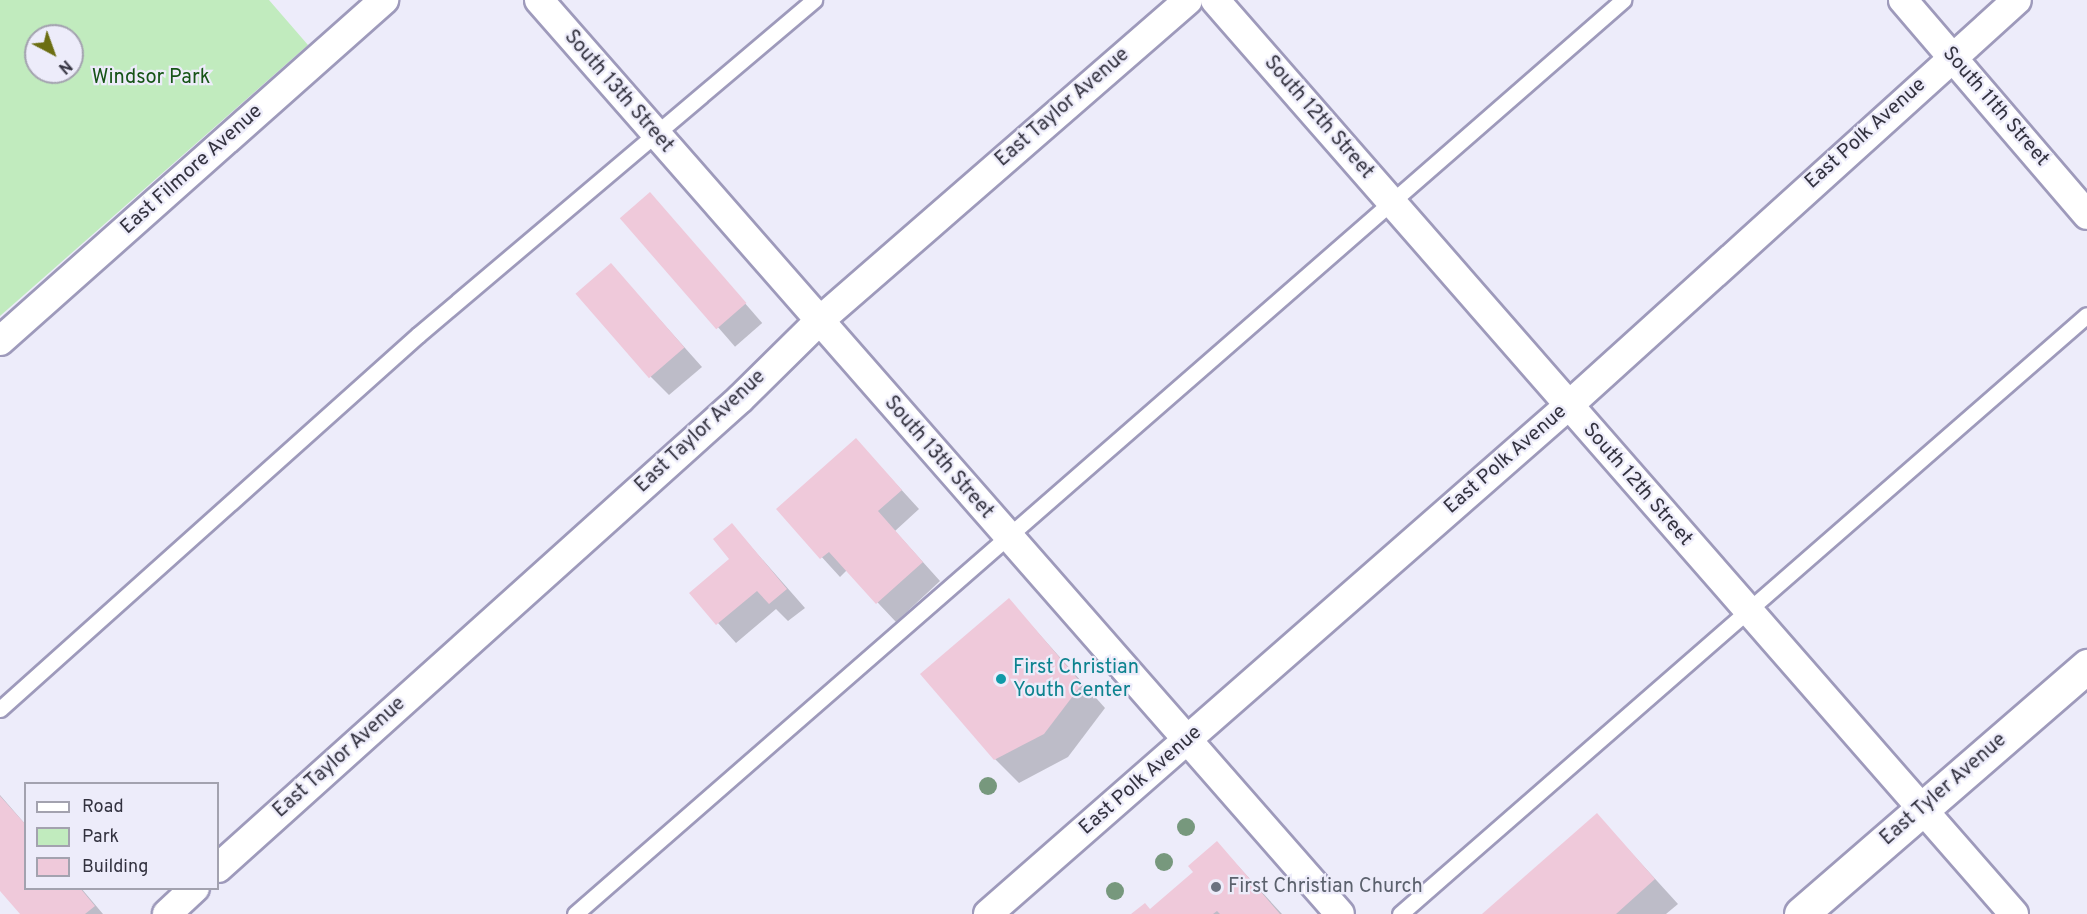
<!DOCTYPE html>
<html>
<head>
<meta charset="utf-8">
<style>
	body { margin:0 }
	#map { position:relative; width:2087px; height:914px; overflow:hidden; background:#edecfa; font-family:Overpass,sans-serif }
	div>[style] { position:absolute }
	[style*='--x'] { left:calc(var(--x)*1px); top:calc(var(--y)*1px); width:calc(var(--w)*1px); rotate:calc(var(--a)*1deg) }
	.green>* { inset:0; background:#c1ebbe }
	.shadow>* { inset:0; background:#0003; transform-origin:0 0 }
	.building>* { inset:0; background:#efc9da; transform-origin:0 0 }
	.roads { filter:drop-shadow(2px 0 #9e9abb) drop-shadow(-2px 0 #9e9abb) drop-shadow(0 2px #9e9abb) drop-shadow(0 -2px #9e9abb) }
	.service>* { height:15px; margin:-7.5px; padding:0 7.5px; transform-origin:7.5px; border-radius:7.5px; background:#fff }
	.minor>* { height:28px; margin:-14px; padding:0 14px; transform-origin:14px; border-radius:14px; background:#fff }
	.secondary>* { height:33px; margin:-16.5px; padding:0 16.5px; transform-origin:16.5px; border-radius:16.5px; background:#fff }
	.trees>* { width:18px; height:18px; margin:-9px; border-radius:50%; background:#77987d }
	.dots>* { width:16px; height:16px; translate:-50% -50%; box-sizing:border-box; border:3px solid #edecfa; border-radius:50% }
	span { translate:-50% -50%; white-space:nowrap; text-align:center; line-height:1.15; -webkit-text-stroke:4.5px #edecfa; paint-order:stroke }
	.park-label { font-size:20px; color:#165417 }
	.street-label { font-size:20px; color:#33323f }
	.culture-label { font-size:20px; color:#0d838f }
	.left { translate:0 -50%; text-align:left }
	.worship-label { font-size:20px; color:#5b616d }
	.legend { position:absolute; left:24px; top:782px; width:195px; height:108px; box-sizing:border-box; background:#edecfa; border:2px solid #a3a2af; margin:0; padding:8px 10px; list-style:none; font-size:18px; color:#33323f }
	.legend li { display:flex; align-items:center; gap:12px; height:30px }
	.legend b { width:30px; border:2px solid #a3a2af }
	.north { position:absolute; left:24px; top:24px; width:60px; height:60px; box-sizing:border-box; background:#edecfa; border:2px solid #a3a2af; border-radius:50%; rotate:139deg; font-size:16px; font-weight:700; line-height:24px; text-align:center; color:#33323f }
	.north::after { content:''; display:block; margin:auto; width:21px; height:27px; background:#6c6e12; clip-path:polygon(50% 0,100% 100%,50% 72%,0 100%) }
</style>
</head>
<body>
<div id="map">
	<div class="green">
		<i style="clip-path:polygon(evenodd,0 0,269px 0,308px 45px,0 316px,0 0,36px 36px,72px 36px,72px 72px,36px 72px,36px 36px)"></i>
	</div>
	<div class="shadow">
		<i style="left:650px;top:194px;width:171px;height:36px;rotate:49deg"></i>
		<i style="clip-path:polygon(611px 265px,702px 367px,669px 395px,651px 377px)"></i>
		<i style="clip-path:polygon(856px 440px,919px 509px,895px 531px,940px 581px,896px 622px,847px 570px,840px 577px,778px 509px)"></i>
		<i style="clip-path:polygon(732px 525px,805px 608px,788px 621px,776px 609px,736px 643px,691px 593px,731px 559px)"></i>
		<i style="clip-path:polygon(1009px 600px,1105px 708px,1068px 757px,1019px 783px,995px 759px)"></i>
		<i style="clip-path:polygon(0 795px,26px 825px,26px 888px,81px 888px,103px 914px,22px 914px,0 889px)"></i>
		<i style="clip-path:polygon(1597px 815px,1678px 904px,1666px 914px,1484px 914px)"></i>
		<i style="clip-path:polygon(1217px 843px,1282px 914px,1134px 914px,1151px 911px,1195px 872px)"></i>
	</div>
	<div class="building">
		<i style="left:650px;top:192px;width:147px;height:40px;rotate:49deg"></i>
		<i style="left:611px;top:263px;width:112px;height:47px;rotate:49deg"></i>
		<i style="clip-path:polygon(856px 438px,902px 490px,878px 511px,923px 562px,876px 604px,829px 552px,820px 559px,776px 509px)"></i>
		<i style="clip-path:polygon(732px 523px,787px 589px,769px 604px,757px 591px,716px 625px,689px 593px,729px 559px,713px 539px)"></i>
		<i style="clip-path:polygon(1009px 598px,1082px 684px,1044px 734px,994px 760px,920px 674px)"></i>
		<i style="clip-path:polygon(0 796px,26px 825px,26px 888px,80px 888px,95px 906px,85px 914px,20px 914px,0 891px)"></i>
		<i style="clip-path:polygon(1597px 813px,1655px 879px,1616px 914px,1482px 914px)"></i>
		<i style="clip-path:polygon(1217px 841px,1280px 914px,1220px 914px,1217px 911px,1213px 914px,1131px 914px,1145px 903px,1150px 909px,1193px 872px,1188px 866px)"></i>
	</div>
	<div class="roads">
		<div class="service">
			<i style="--x:0;--y:709;--w:561;--a:-41.82"></i>
			<i style="--x:418;--y:335;--w:519;--a:-40.23"></i>
			<i style="--x:575;--y:914;--w:1391;--a:-41.09"></i>
			<i style="--x:1400;--y:914;--w:911;--a:-41.09"></i>
		</div>
		<div class="minor">
			<i style="--x:539;--y:0;--w:1215;--a:48.77"></i>
			<i style="--x:1215;--y:0;--w:1214;--a:48.84"></i>
			<i style="--x:1903;--y:0;--w:283;--a:49.4"></i>
			<i style="--x:0;--y:341;--w:514;--a:-41.61"></i>
			<i style="--x:218;--y:868;--w:702;--a:-41.94"></i>
			<i style="--x:740;--y:399;--w:110;--a:-44.6"></i>
			<i style="--x:818;--y:322;--w:490;--a:-41"></i>
			<i style="--x:167;--y:914;--w:38;--a:-43"></i>
			<i style="--x:988;--y:914;--w:771;--a:-41.21"></i>
			<i style="--x:1568;--y:406;--w:605;--a:-42.12"></i>
		</div>
		<div class="secondary">
			<i style="--x:1801;--y:914;--w:379;--a:-40.9"></i>
		</div>
	</div>
	<div class="trees">
		<i style="left:988px;top:786px"></i>
		<i style="left:1186px;top:827px"></i>
		<i style="left:1164px;top:862px"></i>
		<i style="left:1115px;top:891px"></i>
	</div>
	<div class="dots">
		<i style="left:1001px;top:679px;background:#0f9aa8"></i>
		<i style="left:1216px;top:887px;background:#6b7280"></i>
	</div>
	<div class="park-label">
		<span style="left:151px;top:78px">Windsor Park</span>
	</div>
	<div class="street-label">
		<span style="left:618px;top:92px;rotate:49deg">South 13th Street</span>
		<span style="left:1995px;top:107px;rotate:49deg">South 11th Street</span>
		<span style="left:1063px;top:108px;rotate:-41deg">East Taylor Avenue</span>
		<span style="left:1318px;top:118px;rotate:49deg">South 12th Street</span>
		<span style="left:1866px;top:134px;rotate:-42deg">East Polk Avenue</span>
		<span style="left:192px;top:170px;rotate:-42deg">East Filmore Avenue</span>
		<span style="left:701px;top:432px;rotate:-43deg">East Taylor Avenue</span>
		<span style="left:938px;top:458px;rotate:49deg">South 13th Street</span>
		<span style="left:1506px;top:460px;rotate:-41deg">East Polk Avenue</span>
		<span style="left:1637px;top:485px;rotate:49deg">South 12th Street</span>
		<span style="left:340px;top:758px;rotate:-42deg">East Taylor Avenue</span>
		<span style="left:1141px;top:781px;rotate:-41deg">East Polk Avenue</span>
		<span style="left:1944px;top:790px;rotate:-41deg">East Tyler Avenue</span>
	</div>
	<div class="culture-label">
		<span class="left" style="left:1013px;top:680px">First Christian<br>Youth Center</span>
	</div>
	<div class="worship-label">
		<span class="left" style="left:1228px;top:887px">First Christian Church</span>
	</div>
	<ul class="legend">
	<li><b style="height:8px;background:#fff"></b>Road</li>
	<li><b style="height:16px;background:#c1ebbe"></b>Park</li>
	<li><b style="height:16px;background:#efc9da"></b>Building</li>
	</ul>
	<div class="north">N</div>
</div>
</body>
</html>
